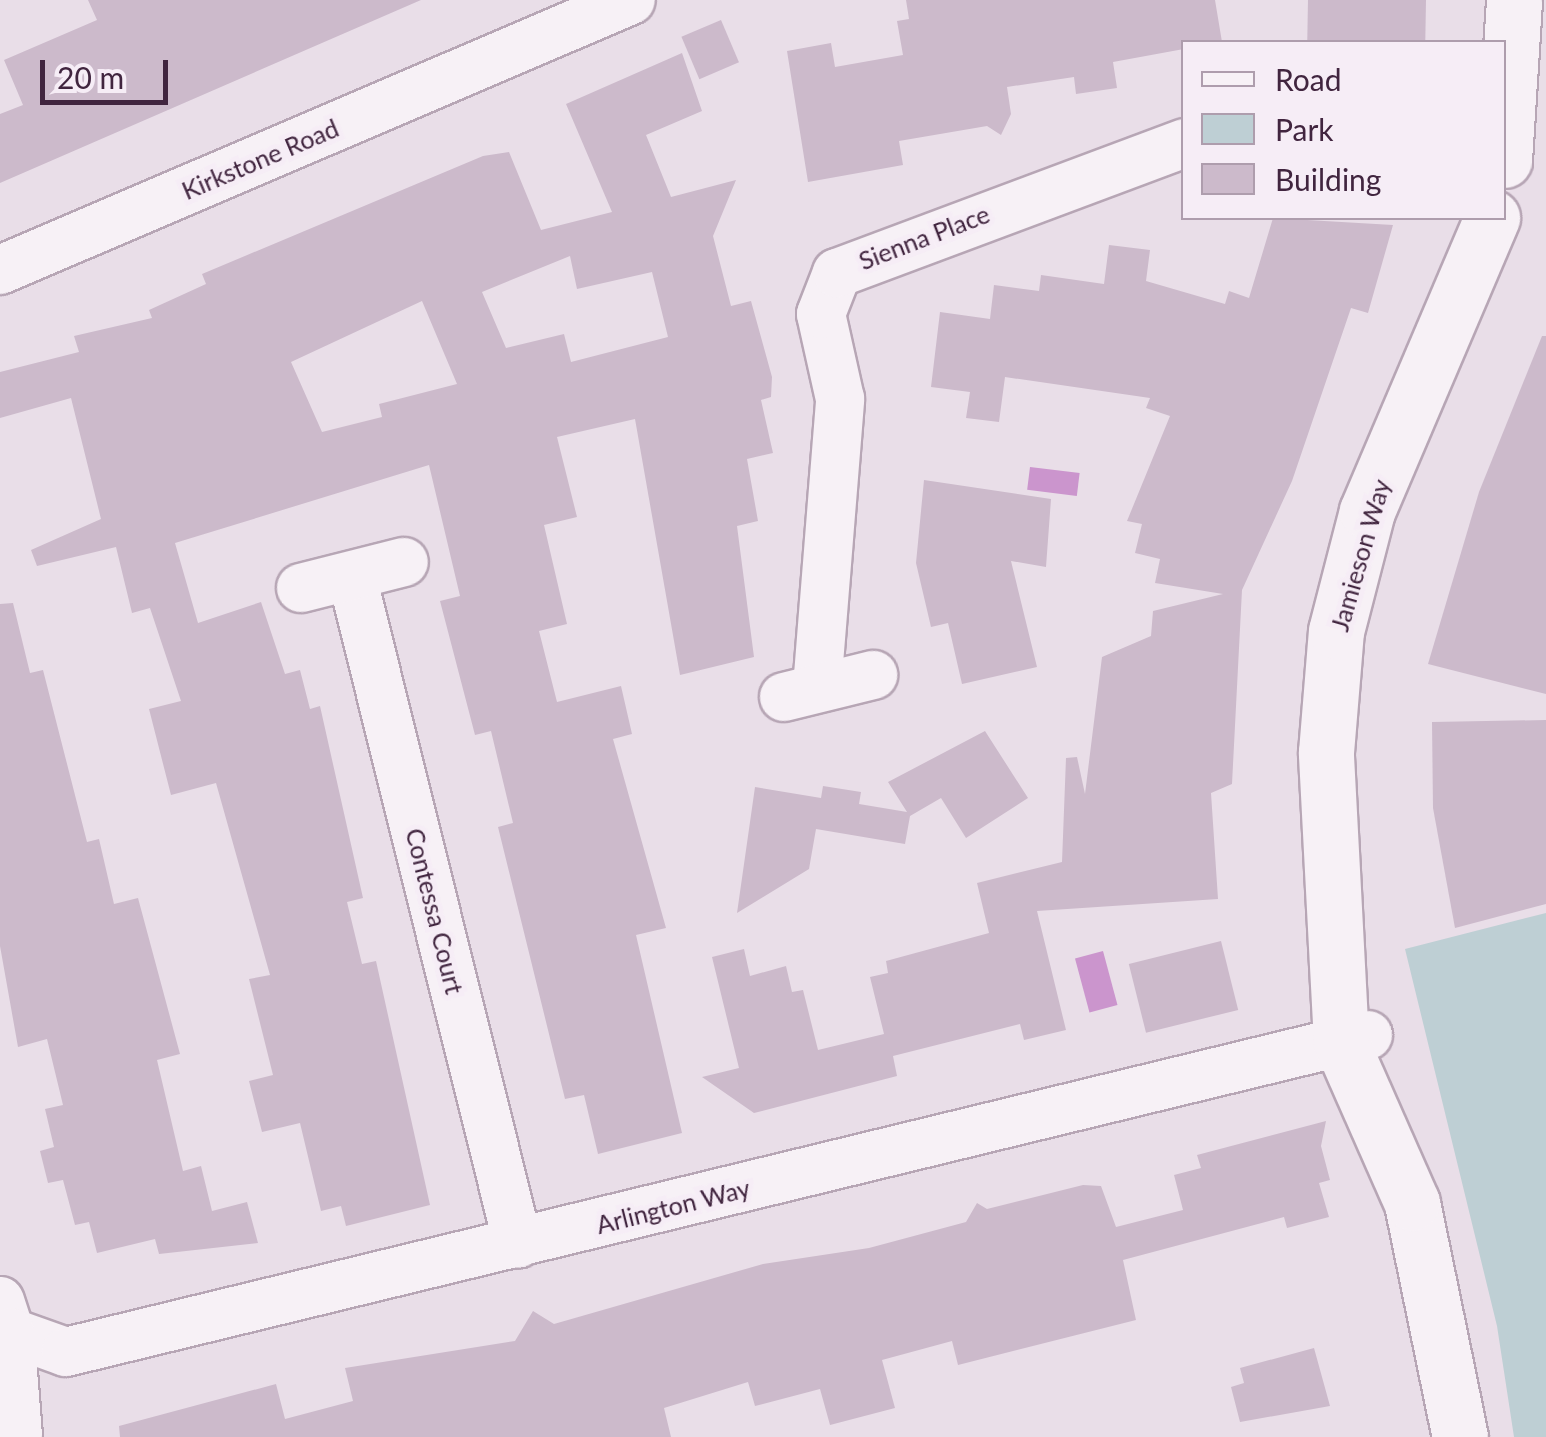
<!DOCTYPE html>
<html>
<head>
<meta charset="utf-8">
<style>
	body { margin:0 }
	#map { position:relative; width:1546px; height:1437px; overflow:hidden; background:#e9dee8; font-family:Lato,sans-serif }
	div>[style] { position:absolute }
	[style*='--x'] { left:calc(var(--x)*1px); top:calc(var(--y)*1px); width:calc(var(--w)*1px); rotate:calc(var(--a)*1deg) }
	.green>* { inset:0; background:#becfd4 }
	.water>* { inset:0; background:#cb95cd; transform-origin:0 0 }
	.building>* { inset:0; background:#ccbacb; transform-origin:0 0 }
	.roads { filter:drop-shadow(2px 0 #b7a6b5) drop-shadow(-2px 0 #b7a6b5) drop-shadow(0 2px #b7a6b5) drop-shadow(0 -2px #b7a6b5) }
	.minor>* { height:48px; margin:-24px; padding:0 24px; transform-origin:24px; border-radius:24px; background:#f7f1f6 }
	.tertiary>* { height:55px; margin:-27.5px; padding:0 27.5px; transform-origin:27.5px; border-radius:27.5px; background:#f7f1f6 }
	span { translate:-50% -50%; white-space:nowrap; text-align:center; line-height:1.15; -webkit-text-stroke:10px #f6edf6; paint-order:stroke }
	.street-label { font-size:25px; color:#41253f }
	.legend { position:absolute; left:1181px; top:40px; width:325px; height:180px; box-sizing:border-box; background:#f6edf6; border:2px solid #ae9dad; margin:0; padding:12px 18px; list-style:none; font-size:30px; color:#41253f }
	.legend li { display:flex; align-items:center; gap:20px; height:50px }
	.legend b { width:50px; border:2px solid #ae9dad }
	.scale { position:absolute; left:40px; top:60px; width:128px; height:45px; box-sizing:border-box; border:5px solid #41253f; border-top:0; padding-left:12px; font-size:30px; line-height:35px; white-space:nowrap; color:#41253f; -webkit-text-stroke:8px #f6edf6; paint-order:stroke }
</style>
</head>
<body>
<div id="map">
	<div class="green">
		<i style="clip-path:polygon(1546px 913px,1546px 1437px,1514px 1437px,1497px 1326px,1405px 949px)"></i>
	</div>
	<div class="water">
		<i style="left:1030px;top:467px;width:50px;height:23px;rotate:7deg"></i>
		<i style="left:1103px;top:951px;width:56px;height:29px;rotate:75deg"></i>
	</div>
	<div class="building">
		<i style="clip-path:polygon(88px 0,421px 0,0 183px,0 114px,23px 105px,4px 60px,97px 20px)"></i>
		<i style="clip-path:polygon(906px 0,1215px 0,1222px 42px,1113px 62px,1117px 88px,1076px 94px,1074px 77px,1007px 87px,1011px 114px,1001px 135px,987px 126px,899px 141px,903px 165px,808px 182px,787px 51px,831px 43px,835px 67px,903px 55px,897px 21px,909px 19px)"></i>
		<i style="left:1426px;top:0;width:42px;height:118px;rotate:91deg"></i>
		<i style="left:721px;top:20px;width:46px;height:43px;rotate:67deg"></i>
		<i style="clip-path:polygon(evenodd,682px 53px,702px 111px,646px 135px,671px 197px,736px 180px,713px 236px,731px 306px,751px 301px,772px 377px,771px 397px,761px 400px,773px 453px,747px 459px,758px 521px,737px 526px,754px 657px,680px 675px,635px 419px,557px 437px,577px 517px,544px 525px,567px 624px,539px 631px,557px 702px,621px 686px,632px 734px,613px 739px,666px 928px,636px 935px,682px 1133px,598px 1154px,584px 1095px,565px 1099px,498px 827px,513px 823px,491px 731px,475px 735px,440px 601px,460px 596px,429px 465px,175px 543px,198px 623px,261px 602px,285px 674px,300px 670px,310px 709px,320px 706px,363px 898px,347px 902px,362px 964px,376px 961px,430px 1205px,346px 1226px,341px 1206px,321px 1211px,300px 1123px,262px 1132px,249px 1081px,273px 1075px,249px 979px,270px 975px,216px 783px,171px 795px,149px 709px,181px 701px,150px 608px,132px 613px,116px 547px,37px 566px,31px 550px,101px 519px,71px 398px,0 418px,0 372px,79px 352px,74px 336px,152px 318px,149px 310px,206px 284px,202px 274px,483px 156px,509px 152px,541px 230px,612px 212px,566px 104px,682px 53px,570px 256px,577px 289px,652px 272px,668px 337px,571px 362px,564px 334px,506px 348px,482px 292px,570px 256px,682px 53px,422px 301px,457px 384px,379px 404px,382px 417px,322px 432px,291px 362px,422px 301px)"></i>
		<i style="clip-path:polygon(1273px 218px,1393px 225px,1368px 313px,1351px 308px,1292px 481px,1242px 590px,1232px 784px,1211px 793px,1218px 899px,1037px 911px,1066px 1030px,1024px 1040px,1020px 1024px,893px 1056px,897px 1076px,754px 1113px,702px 1077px,739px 1068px,712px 957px,744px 949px,750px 976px,786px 966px,792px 992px,803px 990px,818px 1050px,884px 1034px,870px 977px,888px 973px,886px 961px,989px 933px,977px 883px,1062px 862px,1066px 758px,1077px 757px,1085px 794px,1102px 657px,1151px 636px,1153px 611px,1223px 594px,1155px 583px,1160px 559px,1135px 553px,1142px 524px,1127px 521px,1170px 416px,1146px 408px,1150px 398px,1005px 377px,999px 422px,966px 418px,970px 392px,931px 387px,940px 312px,990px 319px,994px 285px,1039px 291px,1041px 275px,1104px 284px,1109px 245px,1150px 250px,1146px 281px,1225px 304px,1229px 291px,1249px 298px)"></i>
		<i style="clip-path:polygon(1542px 336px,1546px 336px,1546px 694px,1428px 664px,1479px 492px)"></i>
		<i style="clip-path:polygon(924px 480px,1051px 499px,1046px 567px,1011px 561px,1037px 667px,962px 684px,948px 623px,931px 627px,916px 563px)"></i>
		<i style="clip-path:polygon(13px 603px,30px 673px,43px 670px,87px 842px,99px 839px,114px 904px,138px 898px,180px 1054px,157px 1060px,183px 1171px,201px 1166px,212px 1211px,247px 1202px,258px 1243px,159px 1254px,155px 1239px,97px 1253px,89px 1222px,75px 1225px,63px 1180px,48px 1183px,40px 1151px,54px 1147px,45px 1109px,63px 1105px,47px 1039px,18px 1047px,0 946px,0 604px)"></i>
		<i style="clip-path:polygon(1546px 720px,1546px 904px,1455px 928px,1433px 808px,1432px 722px)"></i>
		<i style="clip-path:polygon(985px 731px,1028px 798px,966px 838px,941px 798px,910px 816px,905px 844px,816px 829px,809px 869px,737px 913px,755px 787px,821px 798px,823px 786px,861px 792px,859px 804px,907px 812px,888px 782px)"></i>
		<i style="left:1221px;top:941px;width:71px;height:95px;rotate:76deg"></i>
		<i style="clip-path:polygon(1326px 1121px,1321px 1146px,1330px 1180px,1319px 1183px,1329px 1217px,1287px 1228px,1284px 1217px,1123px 1260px,1136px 1320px,958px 1365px,952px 1341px,882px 1360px,895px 1408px,830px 1425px,820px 1389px,755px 1406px,748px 1382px,664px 1408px,671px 1437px,120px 1437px,119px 1426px,276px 1384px,285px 1419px,353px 1401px,345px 1368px,515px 1341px,533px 1311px,554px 1324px,763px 1264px,869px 1248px,966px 1222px,977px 1203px,987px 1209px,1083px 1185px,1101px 1186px,1116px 1227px,1183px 1210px,1174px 1175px,1201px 1168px,1197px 1155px)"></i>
		<i style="clip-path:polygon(1314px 1348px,1330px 1406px,1240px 1422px,1231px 1387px,1244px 1383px,1240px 1368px)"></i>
	</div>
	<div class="roads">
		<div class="minor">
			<i style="--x:0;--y:270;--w:686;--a:-23.17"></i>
			<i style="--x:352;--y:577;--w:687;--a:76.02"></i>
			<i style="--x:301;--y:588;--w:106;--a:-14.2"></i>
			<i style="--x:817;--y:688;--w:290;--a:-85.4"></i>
			<i style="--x:840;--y:399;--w:87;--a:-102.6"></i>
			<i style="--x:821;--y:314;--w:44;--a:-68.7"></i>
			<i style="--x:837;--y:273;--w:371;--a:-20.5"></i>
			<i style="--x:784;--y:697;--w:92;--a:-13.9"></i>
			<i style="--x:0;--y:1301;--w:33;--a:72"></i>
			<i style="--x:10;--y:1332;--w:59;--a:19.7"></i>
			<i style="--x:66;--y:1352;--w:1340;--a:-13.68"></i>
			<i style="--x:10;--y:1332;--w:105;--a:85.6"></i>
		</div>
		<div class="tertiary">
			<i style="--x:1504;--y:160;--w:160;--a:-86.4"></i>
			<i style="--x:1460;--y:1437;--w:239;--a:-101.6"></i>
			<i style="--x:1412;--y:1203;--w:176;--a:-113.8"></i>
			<i style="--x:1341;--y:1042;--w:290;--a:-93"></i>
			<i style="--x:1326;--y:752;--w:121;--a:-85.3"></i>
			<i style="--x:1336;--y:631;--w:124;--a:-75.5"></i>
			<i style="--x:1367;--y:511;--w:319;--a:-66.9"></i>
		</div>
	</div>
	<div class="street-label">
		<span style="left:260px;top:159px;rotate:-23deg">Kirkstone Road</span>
		<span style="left:924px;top:237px;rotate:-21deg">Sienna Place</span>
		<span style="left:1360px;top:555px;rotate:-74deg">Jamieson Way</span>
		<span style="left:435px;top:911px;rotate:76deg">Contessa Court</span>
		<span style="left:673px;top:1206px;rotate:-14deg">Arlington Way</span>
	</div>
	<ul class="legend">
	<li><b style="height:12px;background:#f7f1f6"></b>Road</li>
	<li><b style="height:28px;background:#becfd4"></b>Park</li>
	<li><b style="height:28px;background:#ccbacb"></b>Building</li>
	</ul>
	<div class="scale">20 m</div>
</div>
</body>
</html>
